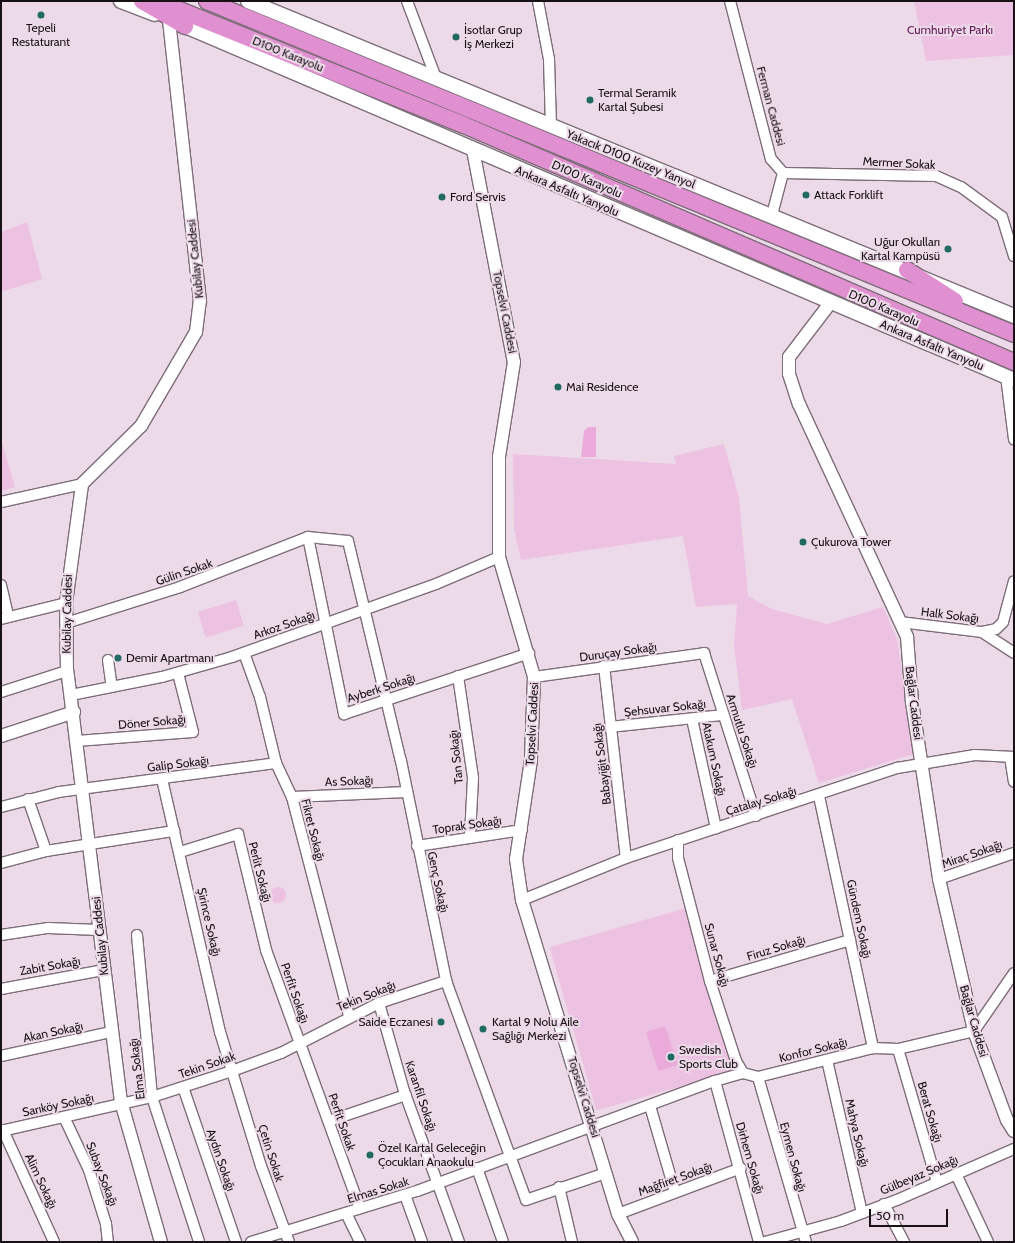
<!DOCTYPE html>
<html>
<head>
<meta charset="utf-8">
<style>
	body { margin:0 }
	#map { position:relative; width:1015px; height:1243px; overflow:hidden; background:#eddae8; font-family:Cabin,sans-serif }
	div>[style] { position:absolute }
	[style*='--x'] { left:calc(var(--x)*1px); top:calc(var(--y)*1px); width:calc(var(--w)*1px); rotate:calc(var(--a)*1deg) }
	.green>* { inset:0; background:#edc1e1; transform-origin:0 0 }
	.round { border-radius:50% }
	.water>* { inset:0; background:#eaabdb; transform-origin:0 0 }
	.roads { filter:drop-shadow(1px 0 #7d6d79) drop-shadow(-1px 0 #7d6d79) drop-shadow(0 1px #7d6d79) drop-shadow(0 -1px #7d6d79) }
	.minor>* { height:10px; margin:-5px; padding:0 5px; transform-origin:5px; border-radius:5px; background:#fff }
	.tertiary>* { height:12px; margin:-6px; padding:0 6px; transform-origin:6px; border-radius:6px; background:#fff }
	.secondary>* { height:14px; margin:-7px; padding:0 7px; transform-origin:7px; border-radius:7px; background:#fff }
	.trunk>* { height:16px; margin:-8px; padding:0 8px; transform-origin:8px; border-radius:8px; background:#e090d0 }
	.dots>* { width:11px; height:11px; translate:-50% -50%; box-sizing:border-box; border:2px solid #eddae8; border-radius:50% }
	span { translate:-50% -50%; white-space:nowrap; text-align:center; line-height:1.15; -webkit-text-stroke:4px #eddae8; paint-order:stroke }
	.poi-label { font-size:12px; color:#171015 }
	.left { translate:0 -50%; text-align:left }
	.right { translate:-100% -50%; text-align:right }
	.park-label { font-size:12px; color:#621956 }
	.street-label { font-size:12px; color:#171015 }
	.frame { position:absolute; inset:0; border:2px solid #171015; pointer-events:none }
	.scale { position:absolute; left:869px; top:1209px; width:79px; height:18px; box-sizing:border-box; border:2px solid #171015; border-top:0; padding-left:5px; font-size:12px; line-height:14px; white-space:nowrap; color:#171015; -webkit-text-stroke:3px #eddae8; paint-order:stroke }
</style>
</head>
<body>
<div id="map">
	<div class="green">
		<i style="clip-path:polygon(914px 1px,1014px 1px,1014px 55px,926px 61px)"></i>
		<i style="clip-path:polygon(27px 222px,42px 279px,1px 292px,1px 232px)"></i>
		<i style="clip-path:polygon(1px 439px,15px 487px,1px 491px)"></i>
		<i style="clip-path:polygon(724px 444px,739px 498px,748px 596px,772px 609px,827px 624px,883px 607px,897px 639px,914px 754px,819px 783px,792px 699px,742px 710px,734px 646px,737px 604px,696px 607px,683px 536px,521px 560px,514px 529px,513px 454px,676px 464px,674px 456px)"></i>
		<i style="left:236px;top:600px;width:27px;height:40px;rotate:73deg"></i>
		<i class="round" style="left:270px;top:887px;width:16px;height:16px"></i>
		<i style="left:686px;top:908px;width:170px;height:142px;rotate:74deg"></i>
	</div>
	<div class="water">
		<i style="clip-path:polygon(588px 427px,596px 427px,596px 457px,581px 457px,584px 431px)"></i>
		<i style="left:665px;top:1026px;width:41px;height:20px;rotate:72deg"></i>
	</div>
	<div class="roads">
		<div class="minor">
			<i style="--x:407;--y:1;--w:82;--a:69.4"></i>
			<i style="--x:538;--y:1;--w:59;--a:79.3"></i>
			<i style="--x:549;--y:59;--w:68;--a:88.3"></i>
			<i style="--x:730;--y:1;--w:163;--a:75.5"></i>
			<i style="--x:771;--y:159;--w:18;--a:49"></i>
			<i style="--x:783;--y:173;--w:43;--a:104.7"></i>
			<i style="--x:783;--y:173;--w:153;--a:1.1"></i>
			<i style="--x:936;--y:176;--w:27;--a:24"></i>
			<i style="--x:961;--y:187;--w:51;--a:36.2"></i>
			<i style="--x:1002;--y:217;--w:41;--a:72.9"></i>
			<i style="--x:1006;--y:376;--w:64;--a:82.8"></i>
			<i style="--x:1;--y:502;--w:83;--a:-12.5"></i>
			<i style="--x:308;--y:537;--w:181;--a:78.5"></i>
			<i style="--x:344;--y:714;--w:195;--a:-18.2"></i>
			<i style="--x:1;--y:585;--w:32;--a:77"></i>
			<i style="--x:1;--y:619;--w:67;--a:-13.8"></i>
			<i style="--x:900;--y:622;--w:83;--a:7"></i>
			<i style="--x:982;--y:632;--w:38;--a:33"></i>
			<i style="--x:66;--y:623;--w:120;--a:-17.5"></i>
			<i style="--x:180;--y:587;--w:137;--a:-21.3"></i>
			<i style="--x:308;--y:537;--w:40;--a:5.7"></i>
			<i style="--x:348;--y:541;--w:226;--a:76.5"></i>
			<i style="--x:401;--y:761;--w:225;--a:78.4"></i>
			<i style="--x:446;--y:981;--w:233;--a:69.9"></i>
			<i style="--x:526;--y:1200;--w:84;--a:-18.6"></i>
			<i style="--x:982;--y:632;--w:14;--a:-12"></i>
			<i style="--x:996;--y:629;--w:10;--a:-45"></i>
			<i style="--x:1003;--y:622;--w:42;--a:-75"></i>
			<i style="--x:244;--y:653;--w:47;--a:70"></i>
			<i style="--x:260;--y:697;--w:68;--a:76.4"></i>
			<i style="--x:276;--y:763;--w:38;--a:65"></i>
			<i style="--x:292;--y:797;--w:226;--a:75.4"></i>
			<i style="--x:108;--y:660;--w:27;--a:82"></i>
			<i style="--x:604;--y:666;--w:193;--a:83.5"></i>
			<i style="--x:458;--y:676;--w:103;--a:81.6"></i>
			<i style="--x:473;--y:778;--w:57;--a:93"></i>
			<i style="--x:534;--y:677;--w:172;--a:-8"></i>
			<i style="--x:704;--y:653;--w:171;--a:72.3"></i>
			<i style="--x:1;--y:692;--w:69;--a:-17.7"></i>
			<i style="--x:71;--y:695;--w:93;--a:-11.2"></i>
			<i style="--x:162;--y:677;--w:73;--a:-15.9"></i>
			<i style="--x:232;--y:657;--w:217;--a:-19.7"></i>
			<i style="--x:436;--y:584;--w:69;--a:-23.2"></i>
			<i style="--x:692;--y:719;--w:112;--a:77.6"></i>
			<i style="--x:610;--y:727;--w:114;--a:-6.1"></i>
			<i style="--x:77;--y:741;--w:116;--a:-4.4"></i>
			<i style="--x:193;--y:732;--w:61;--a:-104.3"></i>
			<i style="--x:1010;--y:757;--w:25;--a:81"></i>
			<i style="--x:162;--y:779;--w:260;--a:77.1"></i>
			<i style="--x:220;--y:1032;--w:140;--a:73"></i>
			<i style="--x:261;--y:1166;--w:81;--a:69.8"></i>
			<i style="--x:819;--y:796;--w:258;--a:77.9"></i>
			<i style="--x:292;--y:797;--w:115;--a:-2.5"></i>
			<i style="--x:28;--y:799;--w:55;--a:70.9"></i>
			<i style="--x:1;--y:807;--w:60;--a:-14.5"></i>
			<i style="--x:59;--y:792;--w:219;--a:-7.6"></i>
			<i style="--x:678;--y:840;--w:18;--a:90"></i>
			<i style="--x:678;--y:858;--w:127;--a:75.4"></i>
			<i style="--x:710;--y:981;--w:84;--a:72"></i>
			<i style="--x:736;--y:1061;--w:14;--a:60"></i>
			<i style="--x:417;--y:846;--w:106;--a:-8.7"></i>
			<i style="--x:180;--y:852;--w:61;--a:-17.2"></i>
			<i style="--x:238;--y:834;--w:119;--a:76.4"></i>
			<i style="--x:266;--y:950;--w:275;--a:70"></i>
			<i style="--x:1;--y:863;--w:47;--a:-14.9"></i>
			<i style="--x:46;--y:851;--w:130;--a:-8.9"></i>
			<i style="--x:939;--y:879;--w:79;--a:-19.1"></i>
			<i style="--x:522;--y:900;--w:112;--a:-22"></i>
			<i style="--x:626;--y:858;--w:286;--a:-18.4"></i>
			<i style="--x:897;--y:768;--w:79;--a:-9.5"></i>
			<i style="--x:975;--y:755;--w:39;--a:3"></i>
			<i style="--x:1;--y:935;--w:48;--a:-8.5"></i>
			<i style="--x:48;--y:928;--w:51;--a:2.2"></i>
			<i style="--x:137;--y:935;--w:163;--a:84.7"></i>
			<i style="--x:152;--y:1097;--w:152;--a:72"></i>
			<i style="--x:710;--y:981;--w:146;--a:-16.3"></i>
			<i style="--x:1;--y:989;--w:105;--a:-10.5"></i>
			<i style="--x:379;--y:1003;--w:91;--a:74.1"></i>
			<i style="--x:404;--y:1091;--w:161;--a:70"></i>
			<i style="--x:898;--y:1049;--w:139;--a:73.7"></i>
			<i style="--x:1;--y:1056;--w:113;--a:-12.3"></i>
			<i style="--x:827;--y:1060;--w:157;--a:77.1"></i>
			<i style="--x:758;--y:1077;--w:172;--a:73.8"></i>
			<i style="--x:715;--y:1081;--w:167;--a:74.7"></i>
			<i style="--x:183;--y:1087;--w:164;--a:71.1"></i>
			<i style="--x:650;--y:1106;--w:90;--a:73.8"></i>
			<i style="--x:64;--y:1117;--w:59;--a:64.7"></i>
			<i style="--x:89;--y:1170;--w:57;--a:72.5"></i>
			<i style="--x:106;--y:1224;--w:18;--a:84"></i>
			<i style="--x:329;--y:1121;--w:81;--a:-18.7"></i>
			<i style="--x:3;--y:1130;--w:123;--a:65.5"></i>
			<i style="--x:1;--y:1131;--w:155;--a:-12.7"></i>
			<i style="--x:152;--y:1097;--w:84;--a:-18"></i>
			<i style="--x:232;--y:1071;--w:52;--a:-20.2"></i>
			<i style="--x:281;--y:1053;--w:110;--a:-27"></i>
			<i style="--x:379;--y:1003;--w:71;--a:-18.2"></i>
			<i style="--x:477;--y:1168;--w:78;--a:70.6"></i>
			<i style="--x:956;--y:1174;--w:75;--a:64.8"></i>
			<i style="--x:559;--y:1187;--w:57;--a:76.7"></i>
			<i style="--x:405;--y:1195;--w:50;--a:70.1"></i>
			<i style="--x:884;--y:1204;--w:43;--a:62.2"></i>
			<i style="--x:346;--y:1213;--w:32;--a:64"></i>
			<i style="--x:618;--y:1214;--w:131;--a:-20.5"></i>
			<i style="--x:251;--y:1242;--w:174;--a:-17.1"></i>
			<i style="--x:417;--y:1191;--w:318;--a:-20.3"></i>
			<i style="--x:715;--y:1081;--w:29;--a:-16"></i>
			<i style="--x:743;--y:1073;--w:16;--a:15"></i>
			<i style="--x:758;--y:1077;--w:119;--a:-14.2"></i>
			<i style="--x:873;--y:1048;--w:25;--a:2"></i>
			<i style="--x:898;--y:1049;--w:78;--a:-13.3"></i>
			<i style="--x:974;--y:1031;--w:70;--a:-55.4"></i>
			<i style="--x:765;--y:1242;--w:79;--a:-15.4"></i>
			<i style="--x:841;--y:1221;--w:60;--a:-20.6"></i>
			<i style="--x:897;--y:1200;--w:128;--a:-23.6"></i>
		</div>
		<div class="tertiary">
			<i style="--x:473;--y:150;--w:216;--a:79.1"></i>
			<i style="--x:514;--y:362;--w:96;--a:99"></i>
			<i style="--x:499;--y:457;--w:100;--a:90"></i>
			<i style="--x:499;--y:557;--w:125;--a:73.7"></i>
			<i style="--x:534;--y:677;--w:83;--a:92.1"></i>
			<i style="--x:531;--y:760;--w:100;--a:98.6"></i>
			<i style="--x:516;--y:859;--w:41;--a:81.7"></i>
			<i style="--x:522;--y:900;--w:328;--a:73"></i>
			<i style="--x:618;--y:1214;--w:31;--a:63"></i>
			<i style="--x:831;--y:302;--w:69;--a:127.4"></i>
			<i style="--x:789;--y:357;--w:17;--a:90"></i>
			<i style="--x:789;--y:374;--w:32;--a:72"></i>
			<i style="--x:799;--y:404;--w:257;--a:65.1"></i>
			<i style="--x:907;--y:637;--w:65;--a:85.6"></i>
			<i style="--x:912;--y:702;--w:179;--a:81.3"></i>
			<i style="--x:939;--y:879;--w:156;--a:77"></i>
			<i style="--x:974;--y:1031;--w:95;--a:69.7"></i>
			<i style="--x:1007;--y:1120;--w:13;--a:58"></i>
			<i style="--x:1;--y:736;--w:77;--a:-18.2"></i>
			<i style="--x:161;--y:1242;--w:146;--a:-105.9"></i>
			<i style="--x:121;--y:1102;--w:434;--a:-97.1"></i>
			<i style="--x:67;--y:671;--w:68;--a:-90.8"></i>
			<i style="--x:66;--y:603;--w:120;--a:-82.3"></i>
			<i style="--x:82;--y:484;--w:83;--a:-44.5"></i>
			<i style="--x:141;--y:426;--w:109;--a:-59.7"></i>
			<i style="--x:196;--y:332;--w:31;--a:-83"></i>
			<i style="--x:200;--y:301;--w:283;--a:-96.3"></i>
		</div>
		<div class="secondary">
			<i style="--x:121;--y:1;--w:36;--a:21"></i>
			<i style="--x:248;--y:1;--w:828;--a:22.35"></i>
			<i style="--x:176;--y:22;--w:911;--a:23.13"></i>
		</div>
		<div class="trunk">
			<i style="--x:142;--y:1;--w:50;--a:30.2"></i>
			<i style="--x:157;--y:1;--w:331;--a:22"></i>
			<i style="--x:464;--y:125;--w:599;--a:23.31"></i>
			<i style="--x:207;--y:1;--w:873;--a:22.42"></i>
			<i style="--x:907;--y:270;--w:57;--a:32.9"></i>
		</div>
	</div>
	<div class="dots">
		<i style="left:41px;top:15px;background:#206a62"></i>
		<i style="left:456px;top:37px;background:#206a62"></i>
		<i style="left:590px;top:100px;background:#206a62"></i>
		<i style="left:806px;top:195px;background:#206a62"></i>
		<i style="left:442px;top:197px;background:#206a62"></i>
		<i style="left:948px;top:249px;background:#206a62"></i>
		<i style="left:558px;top:387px;background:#206a62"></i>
		<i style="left:803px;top:542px;background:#206a62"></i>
		<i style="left:118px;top:658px;background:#206a62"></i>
		<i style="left:441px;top:1022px;background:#206a62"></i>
		<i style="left:483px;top:1029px;background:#206a62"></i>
		<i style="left:671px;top:1057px;background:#206a62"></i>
		<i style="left:370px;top:1155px;background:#206a62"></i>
	</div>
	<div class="poi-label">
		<span style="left:41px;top:35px">Tepeli<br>Restaturant</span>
		<span class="left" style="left:464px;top:37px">İsotlar Grup<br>İş Merkezi</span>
		<span class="left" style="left:598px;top:100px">Termal Seramik<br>Kartal Şubesi</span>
		<span class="left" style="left:814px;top:195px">Attack Forklift</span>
		<span class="left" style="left:450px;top:197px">Ford Servis</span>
		<span class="right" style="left:940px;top:249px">Uğur Okulları<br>Kartal Kampüsü</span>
		<span class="left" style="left:566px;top:387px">Mai Residence</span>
		<span class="left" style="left:811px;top:542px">Çukurova Tower</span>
		<span class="left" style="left:126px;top:658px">Demir Apartmanı</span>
		<span class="right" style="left:433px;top:1022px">Saide Eczanesi</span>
		<span class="left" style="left:492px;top:1029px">Kartal 9 Nolu Aile<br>Sağlığı Merkezi</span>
		<span class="left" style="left:679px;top:1057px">Swedish<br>Sports Club</span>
		<span class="left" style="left:378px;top:1155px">Özel Kartal Geleceğin<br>Çocukları Anaokulu</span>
	</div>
	<div class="park-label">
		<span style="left:950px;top:30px">Cumhuriyet Parkı</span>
	</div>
	<div class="street-label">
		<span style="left:288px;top:54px;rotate:22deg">D100 Karayolu</span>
		<span style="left:771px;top:106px;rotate:75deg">Ferman Caddesi</span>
		<span style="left:631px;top:159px;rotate:22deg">Yakacık D100 Kuzey Yanyol</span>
		<span style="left:899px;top:163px;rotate:3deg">Mermer Sokak</span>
		<span style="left:587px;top:179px;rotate:24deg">D100 Karayolu</span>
		<span style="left:567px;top:191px;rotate:23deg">Ankara Asfaltı Yanyolu</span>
		<span style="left:195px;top:259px;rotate:-96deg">Kubilay Caddesi</span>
		<span style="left:884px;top:308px;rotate:23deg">D100 Karayolu</span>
		<span style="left:505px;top:312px;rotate:79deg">Topselvi Caddesi</span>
		<span style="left:932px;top:345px;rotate:23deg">Ankara Asfaltı Yanyolu</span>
		<span style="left:184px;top:572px;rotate:-19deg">Gülin Sokak</span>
		<span style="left:67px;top:614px;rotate:-89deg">Kubilay Caddesi</span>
		<span style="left:950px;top:615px;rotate:7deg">Halk Sokağı</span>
		<span style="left:284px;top:625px;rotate:-19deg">Arkoz Sokağı</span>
		<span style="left:618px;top:652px;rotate:-8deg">Duruçay Sokağı</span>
		<span style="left:381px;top:688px;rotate:-18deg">Ayberk Sokağı</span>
		<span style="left:914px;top:703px;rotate:83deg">Bağlar Caddesi</span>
		<span style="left:665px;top:708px;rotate:-6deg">Şehsuvar Sokağı</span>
		<span style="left:152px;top:722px;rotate:-5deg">Döner Sokağı</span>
		<span style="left:532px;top:724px;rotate:-87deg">Topselvi Caddesi</span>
		<span style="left:742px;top:731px;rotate:72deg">Armutlu Sokağı</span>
		<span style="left:456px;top:757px;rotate:-96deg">Tan Sokağı</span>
		<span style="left:714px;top:759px;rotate:78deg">Atakum Sokağı</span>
		<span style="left:178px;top:764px;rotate:-7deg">Galip Sokağı</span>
		<span style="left:602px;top:764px;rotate:-97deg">Babayiğit Sokağı</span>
		<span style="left:349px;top:781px;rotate:-2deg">As Sokağı</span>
		<span style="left:761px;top:801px;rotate:-17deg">Çatalay Sokağı</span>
		<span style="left:467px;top:825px;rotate:-8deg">Toprak Sokağı</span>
		<span style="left:313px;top:830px;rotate:76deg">Fikret Sokağı</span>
		<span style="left:972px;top:854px;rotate:-19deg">Miraç Sokağı</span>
		<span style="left:260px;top:872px;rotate:76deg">Perlit Sokağı</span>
		<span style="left:438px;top:882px;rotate:78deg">Genç Sokağı</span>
		<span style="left:859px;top:919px;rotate:78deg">Gündem Sokağı</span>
		<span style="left:209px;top:922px;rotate:77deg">Şirince Sokağı</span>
		<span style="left:100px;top:936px;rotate:-96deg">Kubilay Caddesi</span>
		<span style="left:776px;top:948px;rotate:-17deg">Firuz Sokağı</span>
		<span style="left:717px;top:955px;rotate:75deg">Sunar Sokağı</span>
		<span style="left:50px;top:966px;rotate:-10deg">Zabit Sokağı</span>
		<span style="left:295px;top:993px;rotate:71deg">Perfit Sokağı</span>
		<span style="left:366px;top:996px;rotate:-22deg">Tekin Sokağı</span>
		<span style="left:974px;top:1021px;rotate:74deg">Bağlar Caddesi</span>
		<span style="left:53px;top:1032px;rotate:-12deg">Akan Sokağı</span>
		<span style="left:813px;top:1050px;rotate:-14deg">Konfor Sokağı</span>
		<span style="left:207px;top:1065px;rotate:-19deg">Tekin Sokak</span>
		<span style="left:137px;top:1069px;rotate:-97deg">Elma Sokağı</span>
		<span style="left:421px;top:1096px;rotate:71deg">Karanfil Sokağı</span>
		<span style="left:584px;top:1097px;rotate:73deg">Topselvi Caddesi</span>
		<span style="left:58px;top:1105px;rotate:-12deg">Sarıköy Sokağı</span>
		<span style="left:930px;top:1112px;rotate:74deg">Berat Sokağı</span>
		<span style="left:342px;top:1122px;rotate:71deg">Perfit Sokak</span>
		<span style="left:857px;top:1133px;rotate:77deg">Mahya Sokağı</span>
		<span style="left:271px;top:1153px;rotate:72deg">Çetin Sokak</span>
		<span style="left:793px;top:1157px;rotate:75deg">Eymen Sokağı</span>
		<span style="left:750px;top:1158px;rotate:74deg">Dirhem Sokağı</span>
		<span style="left:221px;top:1160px;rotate:71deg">Aydın Sokağı</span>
		<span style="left:102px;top:1174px;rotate:69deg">Subay Sokağı</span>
		<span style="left:919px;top:1175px;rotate:-23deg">Gülbeyaz Sokağı</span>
		<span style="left:675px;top:1179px;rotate:-20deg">Mağfiret Sokağı</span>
		<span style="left:41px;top:1181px;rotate:65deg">Alim Sokağı</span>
		<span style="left:378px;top:1190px;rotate:-17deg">Elmas Sokak</span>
	</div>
	<div class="frame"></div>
	<div class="scale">50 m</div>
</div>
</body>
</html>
